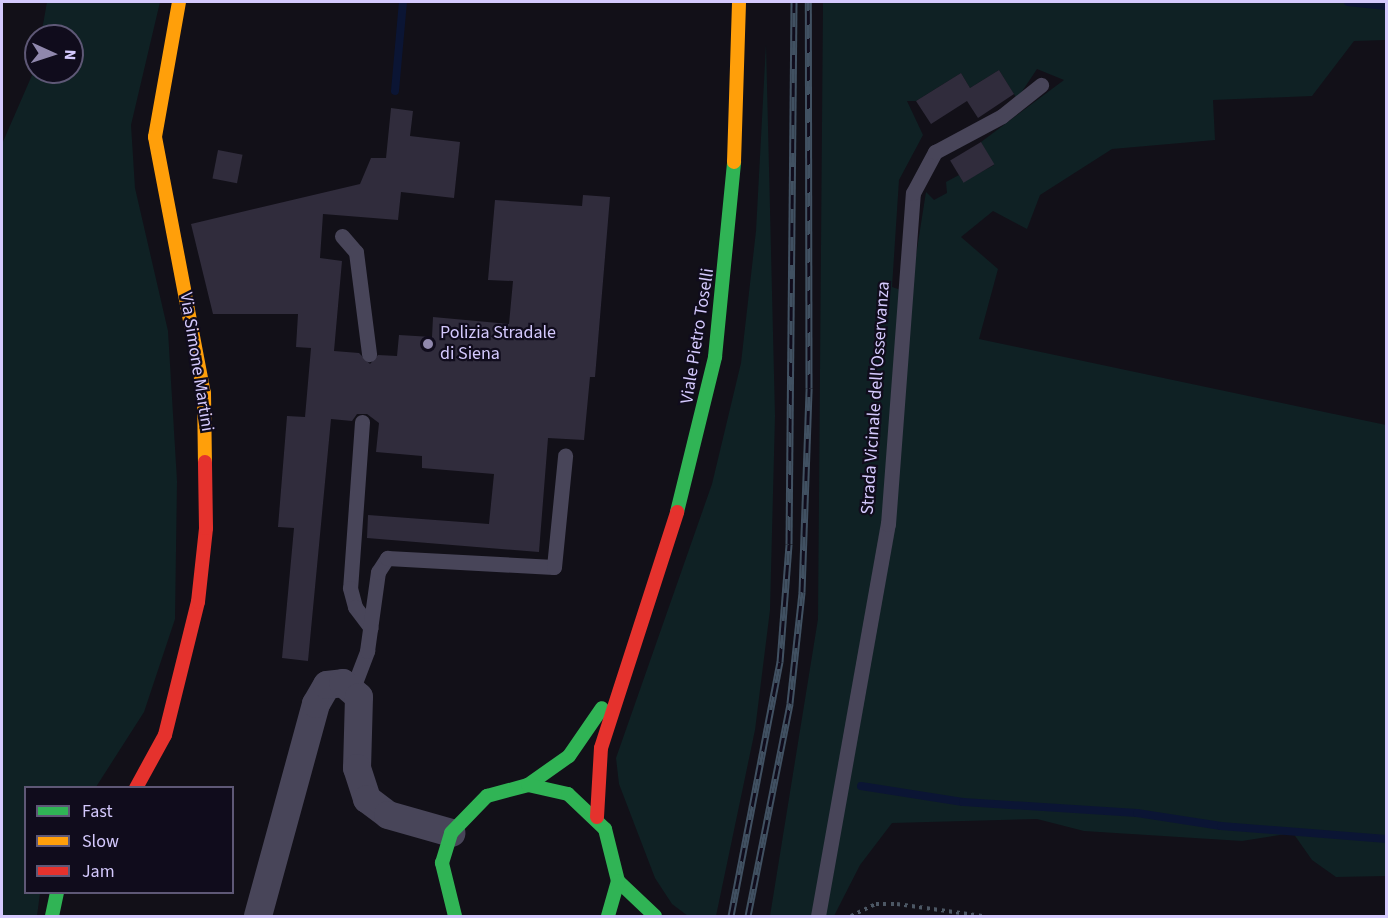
<!DOCTYPE html>
<html>
<head>
<meta charset="utf-8">
<style>
	body { margin:0 }
	#map { position:relative; width:1388px; height:918px; overflow:hidden; background:#121018; font-family:"Source Sans 3",sans-serif }
	div>[style] { position:absolute }
	[style*='--x'] { left:calc(var(--x)*1px); top:calc(var(--y)*1px); width:calc(var(--w)*1px); rotate:calc(var(--a)*1deg) }
	.green>* { inset:0; background:#0f2124 }
	.stream>* { height:8px; margin:-4px; padding:0 4px; transform-origin:4px; border-radius:4px; background:#0b1534 }
	.building>* { inset:0; background:#302c3c; transform-origin:0 0 }
	.path>* { height:4px; margin-top:-2px; transform-origin:0; background:repeating-linear-gradient(90deg,#4c5764 0 3px,transparent 0 7.5px) }
	.lane>* { height:15px; margin:-7.5px; padding:0 7.5px; transform-origin:7.5px; border-radius:7.5px; background:#484559 }
	.street>* { height:28px; margin:-14px; padding:0 14px; transform-origin:14px; border-radius:14px; background:#484559 }
	.fast>* { height:14px; margin:-7px; padding:0 7px; transform-origin:7px; border-radius:7px; background:#30b455 }
	.slow>* { height:14px; margin:-7px; padding:0 7px; transform-origin:7px; border-radius:7px; background:#ff9f0a }
	.jam>* { height:14px; margin:-7px; padding:0 7px; transform-origin:7px; border-radius:7px; background:#e5322d }
	.rail>* { height:7px; margin-top:-3.5px; transform-origin:0; background:repeating-linear-gradient(90deg,#100c1c 0 14px,#415162 0 28px); box-sizing:border-box; border-block:2px solid #415162 }
	.dots>* { width:16px; height:16px; translate:-50% -50%; box-sizing:border-box; border:3px solid #100c1c; border-radius:50% }
	span { translate:-50% -50%; white-space:nowrap; text-align:center; line-height:1.15; -webkit-text-stroke:4.5px #100c1c; paint-order:stroke }
	.poi-label { font-size:18px; color:#d4c9fd }
	.left { translate:0 -50%; text-align:left }
	.street-label { font-size:18px; color:#d4c9fd }
	.frame { position:absolute; inset:0; border:3px solid #d4c9fd; pointer-events:none }
	.legend { position:absolute; left:24px; top:786px; width:210px; height:108px; box-sizing:border-box; background:#100c1c; border:2px solid #5e5876; margin:0; padding:8px 10px; list-style:none; font-size:18px; color:#d4c9fd }
	.legend li { display:flex; align-items:center; gap:12px; height:30px }
	.legend b { width:30px; border:2px solid #5e5876 }
	.north { position:absolute; left:24px; top:24px; width:60px; height:60px; box-sizing:border-box; background:#100c1c; border:2px solid #5e5876; border-radius:50%; rotate:93deg; font-size:16px; font-weight:700; line-height:24px; text-align:center; color:#d4c9fd }
	.north::after { content:''; display:block; margin:auto; width:21px; height:27px; background:#9088ad; clip-path:polygon(50% 0,100% 100%,50% 72%,0 100%) }
</style>
</head>
<body>
<div id="map">
	<div class="green">
		<i style="clip-path:polygon(47px 2px,160px 2px,131px 125px,135px 188px,168px 331px,177px 481px,175px 619px,144px 712px,96px 787px,26px 788px,26px 892px,40px 893px,37px 916px,2px 916px,2px 144px,36px 66px,36px 72px,72px 72px,72px 36px,41px 36px)"></i>
		<i style="clip-path:polygon(evenodd,823px 2px,1386px 2px,1386px 40px,1354px 41px,1312px 96px,1213px 100px,1215px 140px,1112px 149px,1040px 195px,1027px 229px,993px 211px,961px 237px,998px 269px,979px 339px,1386px 425px,1386px 876px,1336px 877px,1312px 860px,1293px 833px,1242px 841px,1084px 831px,1037px 819px,892px 823px,860px 865px,834px 916px,770px 916px,818px 619px,823px 2px,1037px 69px,1064px 80px,981px 142px,994px 165px,963px 182px,959px 175px,946px 182px,947px 193px,934px 200px,926px 192px,910px 293px,892px 287px,899px 180px,923px 135px,907px 101px,916px 101px,961px 73px,970px 88px,999px 70px,1017px 99px,1037px 69px)"></i>
		<i style="clip-path:polygon(766px 44px,775px 416px,770px 610px,755px 730px,716px 916px,688px 916px,672px 904px,655px 878px,619px 784px,616px 758px,712px 484px,741px 363px,756px 231px)"></i>
	</div>
	<div class="stream">
		<i style="--x:1348;--y:2;--w:38;--a:6"></i>
		<i style="--x:395;--y:91;--w:89;--a:-84.9"></i>
		<i style="--x:861;--y:786;--w:103;--a:8.9"></i>
		<i style="--x:963;--y:802;--w:174;--a:3.6"></i>
		<i style="--x:1137;--y:813;--w:85;--a:8.8"></i>
		<i style="--x:1221;--y:826;--w:166;--a:4.5"></i>
	</div>
	<div class="building">
		<i style="clip-path:polygon(999px 70px,1014px 94px,978px 118px,967px 101px,931px 124px,916px 101px,961px 73px,970px 88px)"></i>
		<i style="clip-path:polygon(391px 108px,413px 111px,410px 136px,460px 142px,454px 198px,401px 192px,398px 220px,323px 214px,320px 258px,342px 261px,334px 351px,359px 353px,370px 364px,378px 355px,397px 356px,399px 335px,432px 337px,433px 317px,509px 324px,513px 281px,488px 280px,495px 200px,582px 206px,583px 195px,610px 197px,595px 377px,590px 377px,584px 440px,548px 438px,539px 552px,367px 538px,368px 515px,489px 524px,494px 474px,422px 468px,422px 456px,376px 452px,379px 423px,367px 414px,357px 414px,352px 421px,331px 419px,308px 661px,282px 658px,294px 528px,278px 527px,287px 416px,305px 417px,311px 348px,296px 347px,298px 314px,213px 314px,191px 224px,360px 184px,371px 158px,386px 158px)"></i>
		<i style="left:981px;top:142px;width:26px;height:36px;rotate:59deg"></i>
		<i style="left:218px;top:150px;width:25px;height:29px;rotate:11deg"></i>
	</div>
	<div class="path">
		<i style="--x:851;--y:916;--w:28;--a:-26"></i>
		<i style="--x:876;--y:904;--w:21;--a:0"></i>
		<i style="--x:897;--y:904;--w:86;--a:8"></i>
	</div>
	<div class="lane">
		<i style="--x:342;--y:236;--w:21;--a:49"></i>
		<i style="--x:356;--y:252;--w:103;--a:82.7"></i>
		<i style="--x:362;--y:422;--w:166;--a:94.1"></i>
		<i style="--x:350;--y:588;--w:20;--a:75"></i>
		<i style="--x:355;--y:607;--w:26;--a:53"></i>
		<i style="--x:353;--y:688;--w:40;--a:-69"></i>
		<i style="--x:367;--y:651;--w:80;--a:-82.1"></i>
		<i style="--x:378;--y:572;--w:17;--a:-57"></i>
		<i style="--x:387;--y:558;--w:167;--a:3.1"></i>
		<i style="--x:554;--y:567;--w:112;--a:-84.3"></i>
		<i style="--x:818;--y:916;--w:398;--a:-79.9"></i>
		<i style="--x:888;--y:524;--w:332;--a:-85.7"></i>
		<i style="--x:913;--y:193;--w:47;--a:-61.8"></i>
		<i style="--x:935;--y:152;--w:76;--a:-28.2"></i>
		<i style="--x:1002;--y:116;--w:50;--a:-38.5"></i>
	</div>
	<div class="street">
		<i style="--x:258;--y:916;--w:220;--a:-74.7"></i>
		<i style="--x:316;--y:704;--w:22;--a:-60"></i>
		<i style="--x:327;--y:685;--w:16;--a:-7"></i>
		<i style="--x:343;--y:683;--w:21;--a:41"></i>
		<i style="--x:359;--y:697;--w:71;--a:91.6"></i>
		<i style="--x:357;--y:768;--w:33;--a:72"></i>
		<i style="--x:367;--y:799;--w:26;--a:37"></i>
		<i style="--x:388;--y:815;--w:66;--a:15.9"></i>
	</div>
	<div class="fast">
		<i style="--x:677;--y:512;--w:160;--a:-76.2"></i>
		<i style="--x:715;--y:357;--w:196;--a:-84.4"></i>
		<i style="--x:528;--y:785;--w:50;--a:-35.3"></i>
		<i style="--x:569;--y:756;--w:58;--a:-55.5"></i>
		<i style="--x:618;--y:881;--w:51;--a:43.4"></i>
		<i style="--x:52;--y:916;--w:25;--a:-78"></i>
		<i style="--x:455;--y:916;--w:55;--a:-103.8"></i>
		<i style="--x:442;--y:863;--w:31;--a:-73"></i>
		<i style="--x:451;--y:833;--w:52;--a:-45.8"></i>
		<i style="--x:487;--y:796;--w:42;--a:-15"></i>
		<i style="--x:528;--y:785;--w:41;--a:12.7"></i>
		<i style="--x:568;--y:794;--w:51;--a:43.4"></i>
		<i style="--x:605;--y:829;--w:54;--a:76"></i>
		<i style="--x:618;--y:881;--w:36;--a:106"></i>
	</div>
	<div class="slow">
		<i style="--x:179;--y:2;--w:137;--a:100.1"></i>
		<i style="--x:155;--y:137;--w:261;--a:79.2"></i>
		<i style="--x:204;--y:393;--w:69;--a:89.2"></i>
		<i style="--x:734;--y:162;--w:160;--a:-88.2"></i>
	</div>
	<div class="jam">
		<i style="--x:136;--y:788;--w:60;--a:-61.3"></i>
		<i style="--x:165;--y:735;--w:137;--a:-76.1"></i>
		<i style="--x:198;--y:602;--w:74;--a:-83.8"></i>
		<i style="--x:206;--y:528;--w:66;--a:-90.9"></i>
		<i style="--x:597;--y:817;--w:69;--a:-86.7"></i>
		<i style="--x:601;--y:748;--w:248;--a:-72.1"></i>
	</div>
	<div class="rail">
		<i style="--x:731;--y:916;--w:259;--a:-79.1"></i>
		<i style="--x:780;--y:662;--w:118;--a:-85.6"></i>
		<i style="--x:789;--y:544;--w:542;--a:-89.47"></i>
		<i style="--x:748;--y:916;--w:217;--a:-78.8"></i>
		<i style="--x:790;--y:703;--w:112;--a:-83.8"></i>
		<i style="--x:802;--y:592;--w:204;--a:-88"></i>
		<i style="--x:809;--y:388;--w:386;--a:-90.1"></i>
	</div>
	<div class="dots">
		<i style="left:428px;top:344px;background:#9088ad"></i>
	</div>
	<div class="poi-label">
		<span class="left" style="left:440px;top:344px">Polizia Stradale<br>di Siena</span>
	</div>
	<div class="street-label">
		<span style="left:698px;top:336px;rotate:-81deg">Viale Pietro Toselli</span>
		<span style="left:196px;top:362px;rotate:81deg">Via Simone Martini</span>
		<span style="left:876px;top:398px;rotate:-86deg">Strada Vicinale dell'Osservanza</span>
	</div>
	<div class="frame"></div>
	<ul class="legend">
	<li><b style="height:8px;background:#30b455"></b>Fast</li>
	<li><b style="height:8px;background:#ff9f0a"></b>Slow</li>
	<li><b style="height:8px;background:#e5322d"></b>Jam</li>
	</ul>
	<div class="north">N</div>
</div>
</body>
</html>
